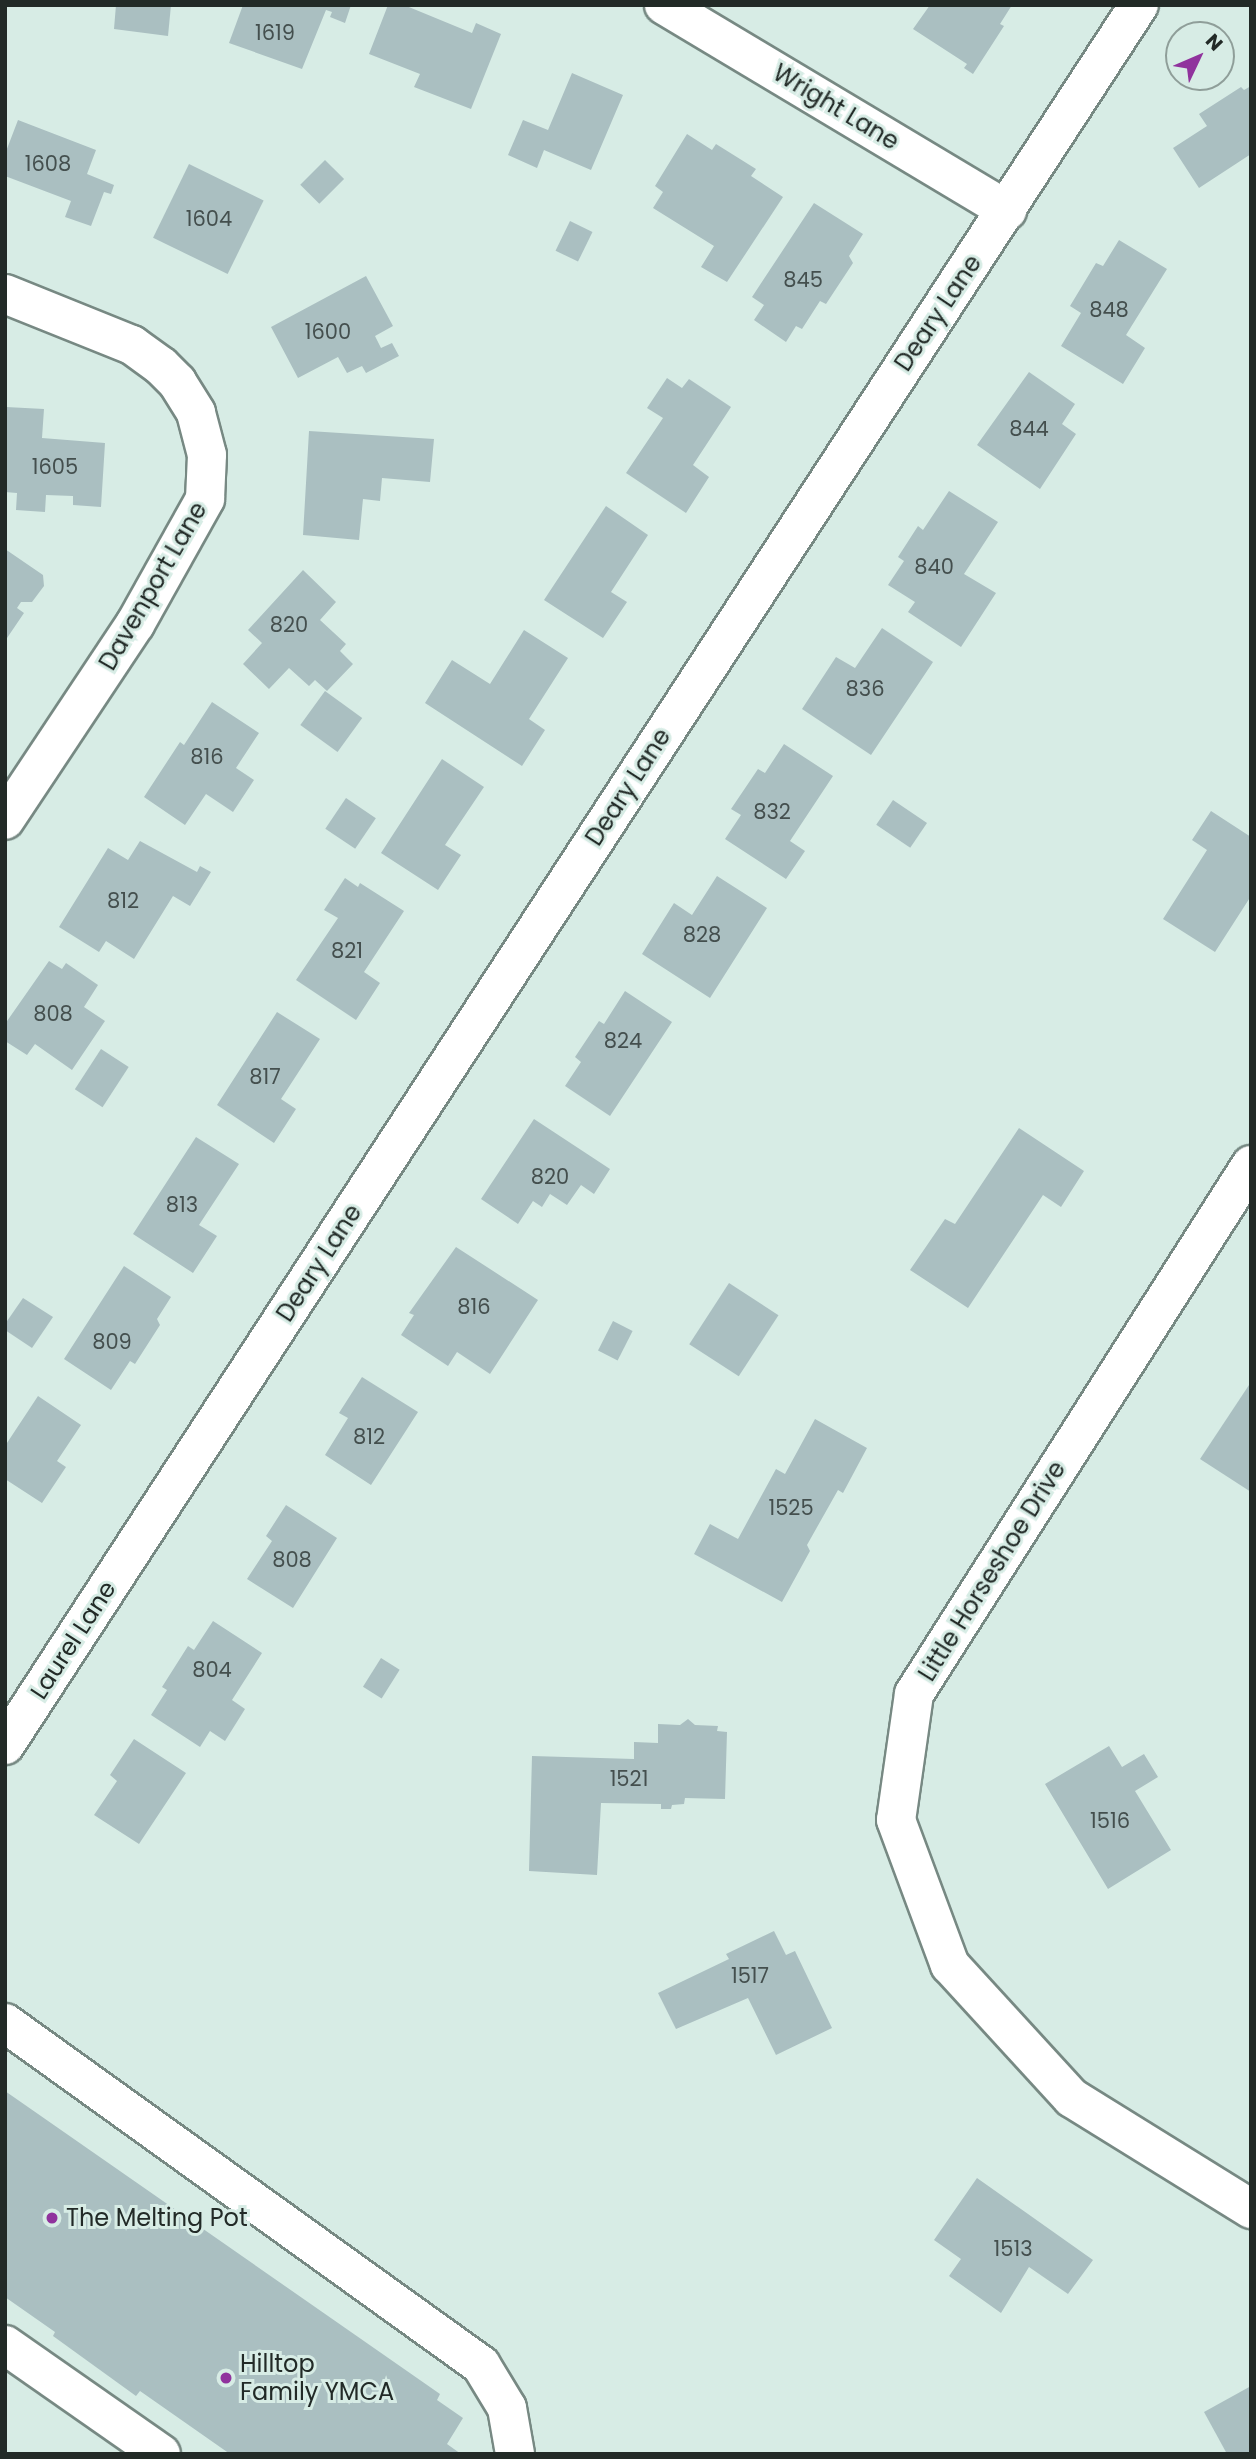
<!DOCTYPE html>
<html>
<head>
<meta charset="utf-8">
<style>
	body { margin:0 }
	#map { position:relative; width:1256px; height:2459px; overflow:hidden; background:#d7ece5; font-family:Poppins,sans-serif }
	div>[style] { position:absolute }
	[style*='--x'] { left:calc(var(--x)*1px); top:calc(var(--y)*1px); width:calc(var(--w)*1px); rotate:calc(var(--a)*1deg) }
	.building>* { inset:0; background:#aabfc1; transform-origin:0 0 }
	.roads { filter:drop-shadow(2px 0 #778983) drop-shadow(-2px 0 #778983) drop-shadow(0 2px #778983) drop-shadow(0 -2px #778983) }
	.minor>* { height:38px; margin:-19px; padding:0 19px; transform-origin:19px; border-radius:19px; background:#fff }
	.dots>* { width:19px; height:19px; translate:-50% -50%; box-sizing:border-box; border:4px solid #d7ece5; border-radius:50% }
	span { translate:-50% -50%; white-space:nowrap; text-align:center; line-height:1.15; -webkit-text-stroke:6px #d7ece5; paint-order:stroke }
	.number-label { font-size:21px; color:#444f4e }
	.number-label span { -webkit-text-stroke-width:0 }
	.street-label { font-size:24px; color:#222a27 }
	.poi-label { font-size:24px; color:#222a27 }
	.left { translate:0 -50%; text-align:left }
	.frame { position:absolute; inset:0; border:7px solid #222a27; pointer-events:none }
	.north { position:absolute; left:1165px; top:21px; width:70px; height:70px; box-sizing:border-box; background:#d7ece5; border:2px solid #8f9e99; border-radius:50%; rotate:46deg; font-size:19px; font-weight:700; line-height:28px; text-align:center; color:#222a27 }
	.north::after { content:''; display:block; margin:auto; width:24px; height:32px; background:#90339d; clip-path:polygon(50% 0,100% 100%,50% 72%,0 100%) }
</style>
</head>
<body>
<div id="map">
	<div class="building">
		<i style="clip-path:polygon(116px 5px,171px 5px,168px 36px,114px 29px)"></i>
		<i style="clip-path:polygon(243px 5px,351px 5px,345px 23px,330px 17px,332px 12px,326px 10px,302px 69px,229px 43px)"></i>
		<i style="clip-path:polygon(388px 5px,404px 5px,472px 33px,476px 23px,501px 34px,471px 109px,414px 87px,420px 74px,369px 54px)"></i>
		<i style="clip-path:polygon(930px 5px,1012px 5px,1000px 24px,1004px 26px,973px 74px,964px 68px,967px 64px,913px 29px)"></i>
		<i style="clip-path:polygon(572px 73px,623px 95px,591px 170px,544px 150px,537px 168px,508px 155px,523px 120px,548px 130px)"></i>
		<i style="clip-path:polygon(1251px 86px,1251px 154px,1199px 188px,1173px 148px,1207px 126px,1199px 114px,1241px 87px,1244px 90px)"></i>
		<i style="clip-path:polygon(18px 120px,96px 150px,87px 174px,114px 185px,111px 194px,104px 192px,91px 226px,65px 217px,71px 201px,5px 176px,5px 154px)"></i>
		<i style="clip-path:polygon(687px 134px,712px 150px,716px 144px,756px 169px,751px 176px,783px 197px,727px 282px,701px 267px,714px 246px,653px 208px,663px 192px,655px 186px)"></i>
		<i style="left:325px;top:160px;width:27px;height:35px;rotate:45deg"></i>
		<i style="left:189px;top:164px;width:83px;height:82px;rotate:26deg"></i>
		<i style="clip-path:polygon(814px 203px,863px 234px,849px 256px,853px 263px,826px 304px,820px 301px,802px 329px,796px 326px,786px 342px,754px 320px,764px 305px,752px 297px)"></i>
		<i style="left:570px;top:221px;width:25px;height:33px;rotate:26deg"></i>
		<i style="clip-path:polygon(1119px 240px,1167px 269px,1126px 335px,1145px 348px,1123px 384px,1061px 346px,1081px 313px,1070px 306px,1096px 263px,1103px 266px)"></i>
		<i style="clip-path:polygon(366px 276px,393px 326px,375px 336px,381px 348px,392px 343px,399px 356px,366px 373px,362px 366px,347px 373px,338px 357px,298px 378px,271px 327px)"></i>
		<i style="clip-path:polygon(1029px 372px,1075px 404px,1062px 424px,1076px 434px,1040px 489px,977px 445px)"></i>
		<i style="clip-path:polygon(667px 378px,682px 388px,689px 379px,731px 407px,693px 465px,709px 477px,686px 513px,626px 473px,663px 418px,647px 408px)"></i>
		<i style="clip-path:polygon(6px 407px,44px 409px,42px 438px,105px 443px,101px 507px,73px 505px,73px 496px,46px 495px,45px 512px,16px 510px,17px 493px,5px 492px)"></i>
		<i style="clip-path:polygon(309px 431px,434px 439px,430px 482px,382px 478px,380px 501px,363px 499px,359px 540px,303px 535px)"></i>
		<i style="clip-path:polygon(949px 491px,998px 522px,964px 574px,996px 593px,961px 647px,908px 612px,915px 602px,888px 585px,904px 561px,898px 557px,918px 526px,923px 530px)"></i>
		<i style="clip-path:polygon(606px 506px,648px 535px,611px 592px,627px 602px,603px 638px,544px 600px)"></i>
		<i style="clip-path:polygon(5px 549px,43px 575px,44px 586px,32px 602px,21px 602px,17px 608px,24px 613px,5px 641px)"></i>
		<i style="clip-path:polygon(303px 570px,336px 602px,320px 620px,346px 644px,340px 651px,353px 664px,327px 691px,315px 680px,309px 686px,289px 668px,269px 689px,243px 664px,262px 643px,248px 630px)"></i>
		<i style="clip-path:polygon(882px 628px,933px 662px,871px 755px,802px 709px,836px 657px,855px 668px)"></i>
		<i style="clip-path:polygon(524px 630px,568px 658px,529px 719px,545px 730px,522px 766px,425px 703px,452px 660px,490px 684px)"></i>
		<i style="left:325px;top:691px;width:46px;height:42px;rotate:36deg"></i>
		<i style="clip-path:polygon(212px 702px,259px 733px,236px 768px,254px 780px,233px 812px,206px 794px,185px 825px,144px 797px,180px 742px,184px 745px)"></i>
		<i style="clip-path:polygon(784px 744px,833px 776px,790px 841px,805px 851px,786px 879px,725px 839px,741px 815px,731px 809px,758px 769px,765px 773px)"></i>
		<i style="clip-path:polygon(442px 759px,484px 787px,445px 845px,461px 855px,438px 890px,381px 853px)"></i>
		<i style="left:346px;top:798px;width:36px;height:37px;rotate:34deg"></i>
		<i style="left:893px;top:800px;width:41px;height:30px;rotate:34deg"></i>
		<i style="clip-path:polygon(1211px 811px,1251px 837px,1251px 896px,1215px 952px,1163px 919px,1207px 850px,1192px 840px)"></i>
		<i style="clip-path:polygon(140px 841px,197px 872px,200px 866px,211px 872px,190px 906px,173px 896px,134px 959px,106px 941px,99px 952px,59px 927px,108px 848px,128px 860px)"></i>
		<i style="clip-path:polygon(717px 876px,767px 908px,710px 998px,642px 954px,674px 903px,692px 915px)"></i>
		<i style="clip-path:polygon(345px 878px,358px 887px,360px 883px,404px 911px,364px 972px,380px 983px,356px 1020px,296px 980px,338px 918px,324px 910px)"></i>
		<i style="clip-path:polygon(49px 961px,62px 969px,66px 963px,98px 985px,84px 1007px,105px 1021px,72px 1070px,35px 1044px,27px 1055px,5px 1041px,5px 1024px)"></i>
		<i style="clip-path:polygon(625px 991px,672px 1022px,610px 1116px,565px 1086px,581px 1062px,575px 1057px,599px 1021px,604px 1024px)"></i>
		<i style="clip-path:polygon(277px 1012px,320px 1039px,281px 1099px,296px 1109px,274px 1143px,217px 1105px)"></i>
		<i style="left:101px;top:1049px;width:33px;height:48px;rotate:33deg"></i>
		<i style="clip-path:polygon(534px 1119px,610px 1169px,594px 1194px,581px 1185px,567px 1205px,550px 1194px,542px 1207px,533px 1201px,518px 1224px,481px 1199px)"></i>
		<i style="clip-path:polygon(1019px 1128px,1084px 1171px,1061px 1207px,1043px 1195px,968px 1308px,910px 1270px,945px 1219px,955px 1224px)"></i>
		<i style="clip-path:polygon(196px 1137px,239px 1164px,199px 1225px,217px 1236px,193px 1273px,133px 1234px)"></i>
		<i style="clip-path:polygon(456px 1247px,538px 1300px,490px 1374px,457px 1352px,448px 1366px,401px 1335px,414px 1315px,409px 1313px)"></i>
		<i style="clip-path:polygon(124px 1266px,171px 1297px,157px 1319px,160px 1325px,135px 1364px,130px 1361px,111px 1390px,64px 1359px)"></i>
		<i style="left:729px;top:1283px;width:59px;height:73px;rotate:33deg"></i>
		<i style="clip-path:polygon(23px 1298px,53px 1317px,32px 1348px,5px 1330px,5px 1324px)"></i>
		<i style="left:613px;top:1321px;width:22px;height:33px;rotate:27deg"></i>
		<i style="clip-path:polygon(362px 1377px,418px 1412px,371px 1485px,325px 1455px,348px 1418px,339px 1413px)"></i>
		<i style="clip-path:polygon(1251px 1382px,1251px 1492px,1200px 1459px)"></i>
		<i style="clip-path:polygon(38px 1396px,81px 1425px,57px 1461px,66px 1467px,42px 1503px,5px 1479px,5px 1446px)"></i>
		<i style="clip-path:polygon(815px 1419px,867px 1448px,843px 1493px,838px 1490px,807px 1545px,810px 1551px,782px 1602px,694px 1554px,710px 1524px,738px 1539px,776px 1469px,785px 1474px)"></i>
		<i style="clip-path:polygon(286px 1505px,337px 1538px,293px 1608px,247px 1579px,272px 1541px,266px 1536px)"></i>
		<i style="clip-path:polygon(213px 1621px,262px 1653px,232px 1700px,245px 1709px,225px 1741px,210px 1731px,200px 1747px,151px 1715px,167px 1690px,162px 1687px,188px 1646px,194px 1650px)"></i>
		<i style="left:381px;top:1658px;width:22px;height:34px;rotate:32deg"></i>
		<i style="clip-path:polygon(688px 1719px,695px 1725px,718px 1726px,717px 1731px,727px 1732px,725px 1799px,685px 1798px,684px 1804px,672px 1805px,671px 1809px,661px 1809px,661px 1804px,601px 1803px,597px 1875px,529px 1871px,532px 1756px,634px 1759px,634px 1742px,658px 1743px,658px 1724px,680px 1725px)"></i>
		<i style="clip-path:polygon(134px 1739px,186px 1773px,139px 1844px,94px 1815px,117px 1781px,110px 1775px)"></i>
		<i style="clip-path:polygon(1109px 1746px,1122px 1767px,1144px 1754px,1158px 1777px,1135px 1791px,1171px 1850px,1108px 1889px,1045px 1784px)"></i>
		<i style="clip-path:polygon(774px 1931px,786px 1955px,795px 1951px,832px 2028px,776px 2055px,748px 1998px,676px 2029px,658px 1993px,729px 1959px,726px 1954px)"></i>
		<i style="clip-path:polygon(5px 2091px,440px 2394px,437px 2400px,463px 2418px,447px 2444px,461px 2454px,230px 2454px,140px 2391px,136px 2396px,53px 2336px,55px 2332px,5px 2297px)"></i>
		<i style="clip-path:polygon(977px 2178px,1093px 2260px,1068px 2294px,1029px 2267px,1001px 2313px,949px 2276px,961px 2259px,934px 2240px)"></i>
		<i style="clip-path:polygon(1251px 2386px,1251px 2454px,1227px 2454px,1204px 2412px)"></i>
	</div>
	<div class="roads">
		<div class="minor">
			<i style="--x:664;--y:5;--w:400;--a:30.9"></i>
			<i style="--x:5;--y:294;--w:137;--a:21.9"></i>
			<i style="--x:132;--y:345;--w:36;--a:36"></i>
			<i style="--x:161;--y:366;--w:23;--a:45"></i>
			<i style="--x:177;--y:382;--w:36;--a:58"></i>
			<i style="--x:196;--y:413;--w:43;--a:75.3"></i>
			<i style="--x:207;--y:455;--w:44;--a:92.6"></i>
			<i style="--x:205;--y:499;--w:143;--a:119.2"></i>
			<i style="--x:135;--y:624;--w:235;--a:123.6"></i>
			<i style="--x:1251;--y:1165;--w:627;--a:122.5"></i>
			<i style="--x:914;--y:1694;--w:127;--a:98.1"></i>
			<i style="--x:896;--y:1820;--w:155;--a:69.6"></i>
			<i style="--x:950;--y:1965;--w:180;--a:47.5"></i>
			<i style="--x:1072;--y:2098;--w:211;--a:31.8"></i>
			<i style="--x:5;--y:1745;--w:2077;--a:-56.91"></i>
			<i style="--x:5;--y:2023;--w:586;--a:35.7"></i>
			<i style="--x:481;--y:2365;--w:50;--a:58.8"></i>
			<i style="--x:507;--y:2408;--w:47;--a:80.1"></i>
			<i style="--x:5;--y:2345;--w:190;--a:34.9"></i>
		</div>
	</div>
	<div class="dots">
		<i style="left:52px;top:2218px;background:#90339d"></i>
		<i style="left:226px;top:2378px;background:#90339d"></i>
	</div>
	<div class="number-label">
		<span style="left:275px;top:33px">1619</span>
		<span style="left:48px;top:164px">1608</span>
		<span style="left:209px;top:219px">1604</span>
		<span style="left:803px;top:280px">845</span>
		<span style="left:1109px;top:310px">848</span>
		<span style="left:328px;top:332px">1600</span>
		<span style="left:1029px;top:429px">844</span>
		<span style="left:55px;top:467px">1605</span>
		<span style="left:934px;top:567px">840</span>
		<span style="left:289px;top:625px">820</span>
		<span style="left:865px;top:689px">836</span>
		<span style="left:207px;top:757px">816</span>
		<span style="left:772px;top:812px">832</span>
		<span style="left:123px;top:901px">812</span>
		<span style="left:702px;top:935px">828</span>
		<span style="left:347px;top:951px">821</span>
		<span style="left:53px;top:1014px">808</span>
		<span style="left:623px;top:1041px">824</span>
		<span style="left:265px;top:1077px">817</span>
		<span style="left:550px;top:1177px">820</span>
		<span style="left:182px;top:1205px">813</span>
		<span style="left:474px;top:1307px">816</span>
		<span style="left:112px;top:1342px">809</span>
		<span style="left:369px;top:1437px">812</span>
		<span style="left:791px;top:1508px">1525</span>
		<span style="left:292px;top:1560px">808</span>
		<span style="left:212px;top:1670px">804</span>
		<span style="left:629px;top:1779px">1521</span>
		<span style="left:1110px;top:1821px">1516</span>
		<span style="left:750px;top:1976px">1517</span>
		<span style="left:1013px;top:2249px">1513</span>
	</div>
	<div class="street-label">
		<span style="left:836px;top:107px;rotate:31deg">Wright Lane</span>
		<span style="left:938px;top:313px;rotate:-56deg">Deary Lane</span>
		<span style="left:153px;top:586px;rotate:-60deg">Davenport Lane</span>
		<span style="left:628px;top:787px;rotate:-57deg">Deary Lane</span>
		<span style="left:319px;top:1263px;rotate:-57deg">Deary Lane</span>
		<span style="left:992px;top:1571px;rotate:-58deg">Little Horseshoe Drive</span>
		<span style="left:73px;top:1640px;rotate:-57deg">Laurel Lane</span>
	</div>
	<div class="poi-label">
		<span class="left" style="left:66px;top:2218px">The Melting Pot</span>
		<span class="left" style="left:240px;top:2378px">Hilltop<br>Family YMCA</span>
	</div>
	<div class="frame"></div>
	<div class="north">N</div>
</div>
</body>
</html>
